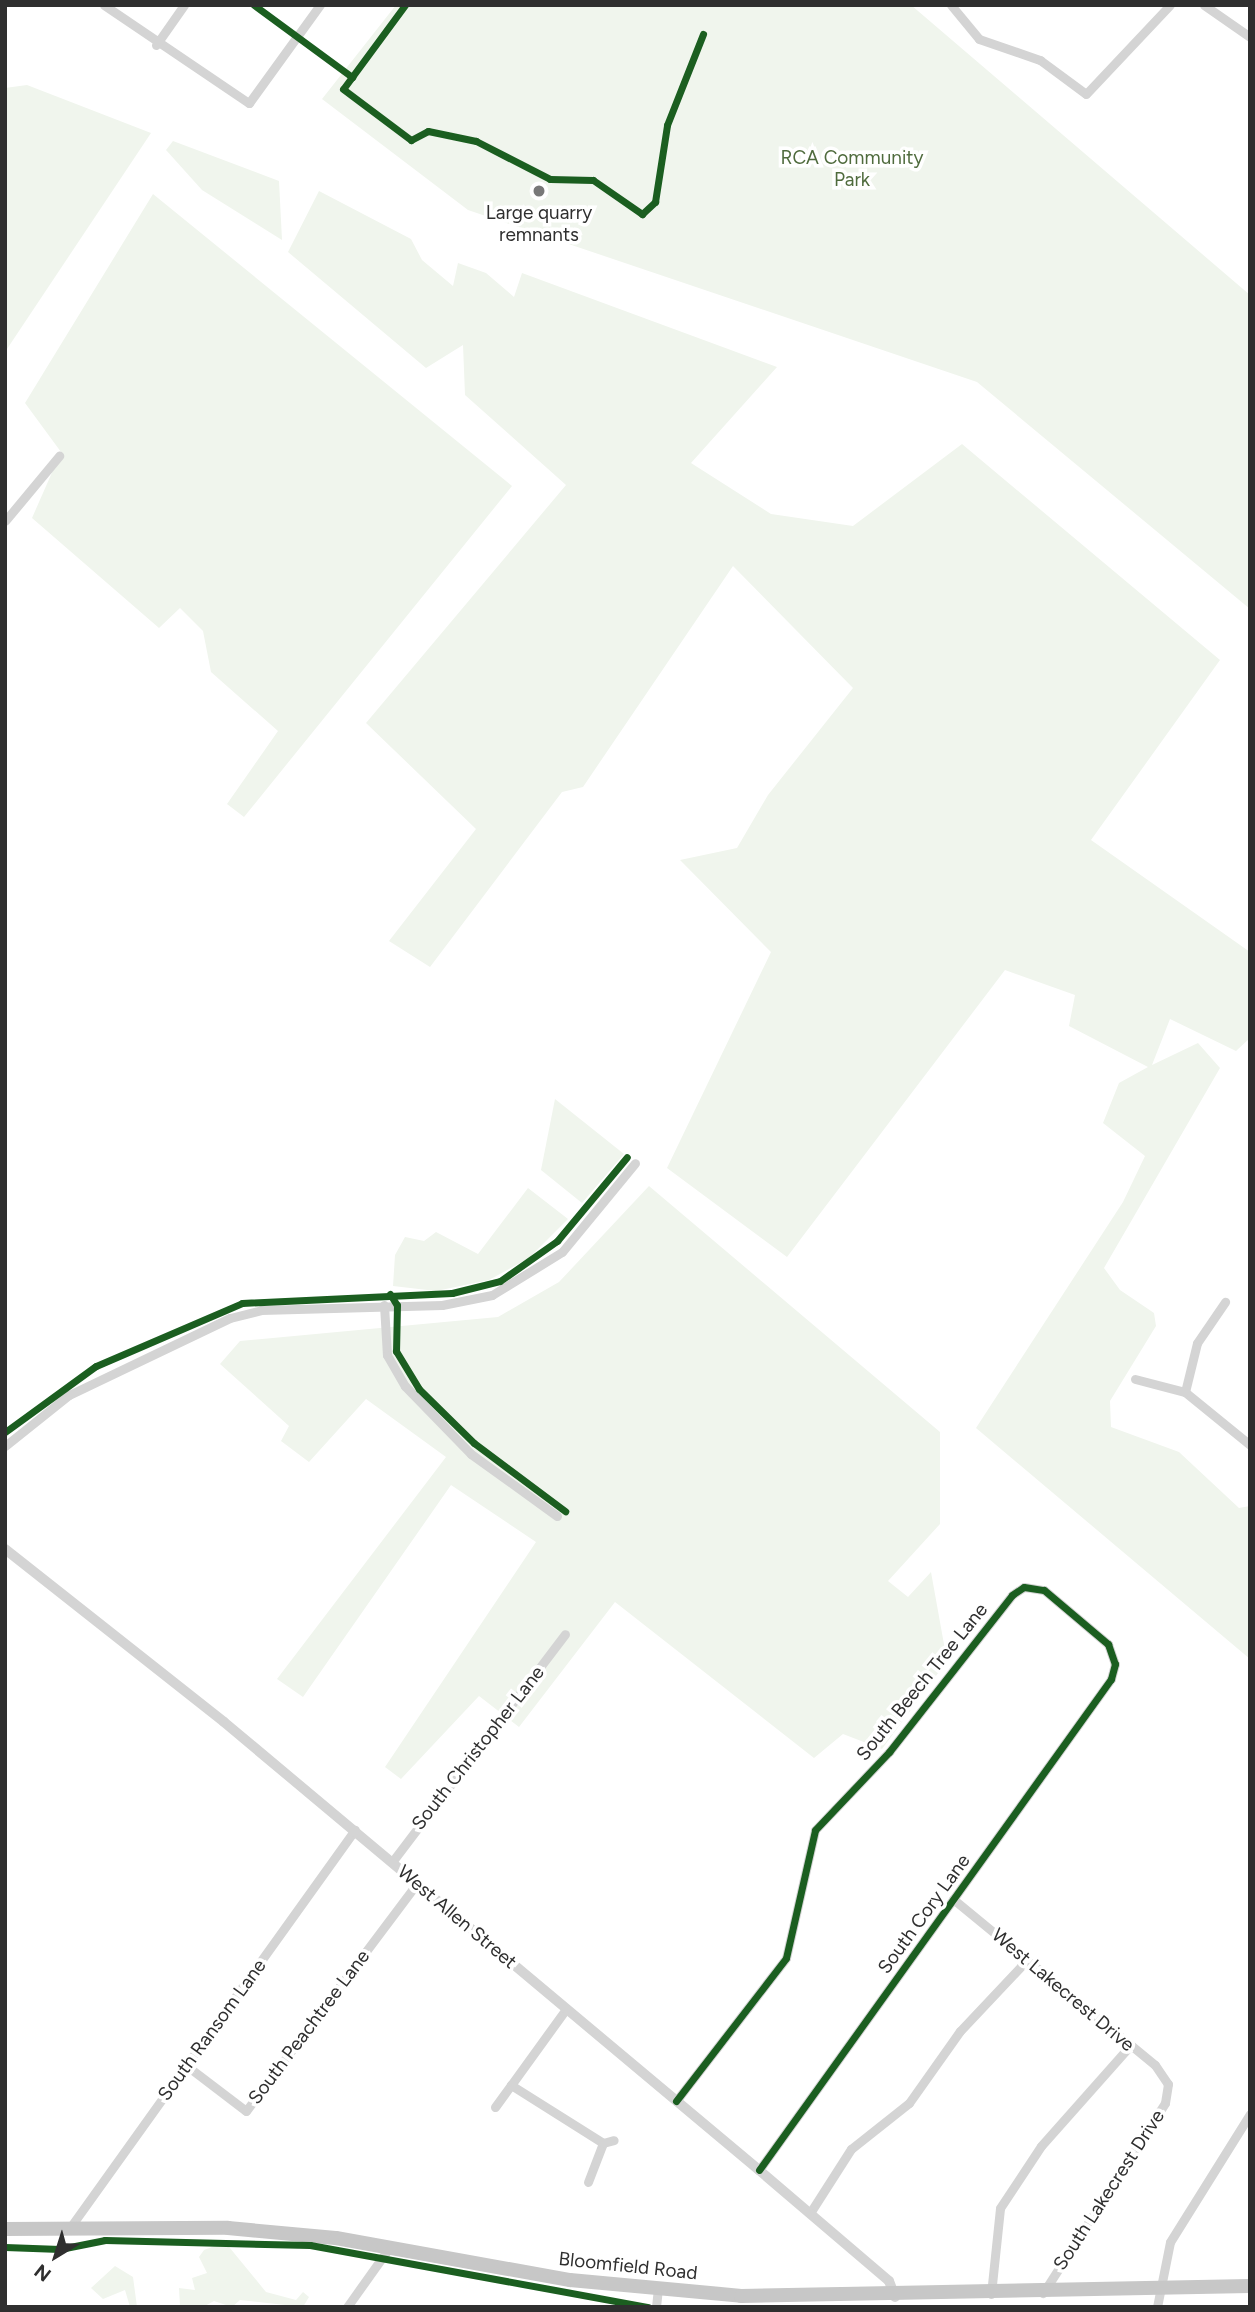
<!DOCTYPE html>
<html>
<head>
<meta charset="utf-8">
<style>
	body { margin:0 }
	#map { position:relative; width:1255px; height:2312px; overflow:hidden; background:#fff; font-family:Figtree,sans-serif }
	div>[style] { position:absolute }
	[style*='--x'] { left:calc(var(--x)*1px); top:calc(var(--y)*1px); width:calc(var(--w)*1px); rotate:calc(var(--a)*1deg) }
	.green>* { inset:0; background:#f0f5ed }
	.minor>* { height:9px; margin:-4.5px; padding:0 4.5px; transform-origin:4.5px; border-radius:4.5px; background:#d4d4d4 }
	.tertiary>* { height:10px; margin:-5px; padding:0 5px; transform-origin:5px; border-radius:5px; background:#d4d4d4 }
	.primary>* { height:14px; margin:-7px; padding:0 7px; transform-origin:7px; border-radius:7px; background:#c7c7c7 }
	.cycleway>* { height:7px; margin:-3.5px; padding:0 3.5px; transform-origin:3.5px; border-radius:3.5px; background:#1b5e20 }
	.dots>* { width:19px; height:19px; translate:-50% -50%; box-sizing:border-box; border:4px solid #fff; border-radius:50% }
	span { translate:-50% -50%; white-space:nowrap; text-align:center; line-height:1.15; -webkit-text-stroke:7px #fff; paint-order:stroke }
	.park-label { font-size:19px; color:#4f6b3d }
	.poi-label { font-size:19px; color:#2f2f2f }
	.street-label { font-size:19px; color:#2f2f2f }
	.frame { position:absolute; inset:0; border:7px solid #2f2f2f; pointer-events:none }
	.north { position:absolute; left:21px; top:2221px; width:70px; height:70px; -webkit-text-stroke:5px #fff; paint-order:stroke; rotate:218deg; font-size:19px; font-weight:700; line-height:28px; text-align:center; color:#2f2f2f }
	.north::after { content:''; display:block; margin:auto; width:24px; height:32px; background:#2f2f2f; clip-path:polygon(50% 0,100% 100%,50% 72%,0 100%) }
</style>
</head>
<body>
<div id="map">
	<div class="green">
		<i style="clip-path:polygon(396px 5px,911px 5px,1250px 295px,1250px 609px,977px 382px,468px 210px,322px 99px)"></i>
		<i style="clip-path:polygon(27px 85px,151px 133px,5px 352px,5px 88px)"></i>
		<i style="clip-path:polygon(173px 141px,279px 181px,282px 240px,202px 190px,166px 150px)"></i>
		<i style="clip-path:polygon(319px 191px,411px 239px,422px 260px,453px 286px,458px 263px,486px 273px,514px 297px,522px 273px,777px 367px,691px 463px,771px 514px,853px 526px,962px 444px,1220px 660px,1091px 840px,1250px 952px,1250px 1038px,1236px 1051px,1170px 1019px,1152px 1065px,1198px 1043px,1220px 1068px,1104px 1268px,1120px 1290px,1154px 1313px,1156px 1326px,1110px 1401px,1111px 1427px,1179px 1452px,1239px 1508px,1250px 1506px,1250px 1659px,976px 1428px,1123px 1202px,1145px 1156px,1103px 1123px,1119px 1083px,1148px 1067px,1069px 1026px,1075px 995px,1005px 970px,787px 1257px,667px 1168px,771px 952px,680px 860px,737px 848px,768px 795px,853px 688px,733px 566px,583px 787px,562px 792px,430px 967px,389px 941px,476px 829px,366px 723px,566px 485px,465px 395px,463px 345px,426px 368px,288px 252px)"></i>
		<i style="clip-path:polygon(153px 194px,512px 486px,244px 817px,227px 804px,278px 731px,211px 672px,203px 631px,180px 608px,159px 628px,32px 518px,61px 452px,25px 403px)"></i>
		<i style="clip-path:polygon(555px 1099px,624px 1154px,582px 1203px,541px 1170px)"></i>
		<i style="clip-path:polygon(649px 1186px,940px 1432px,940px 1524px,888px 1581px,908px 1597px,931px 1572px,947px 1661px,882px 1749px,843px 1734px,814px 1758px,615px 1602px,519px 1727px,479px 1696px,401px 1779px,385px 1767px,536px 1542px,451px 1485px,303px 1697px,277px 1679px,446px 1457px,366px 1399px,309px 1462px,281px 1441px,289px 1426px,220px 1364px,240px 1341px,498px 1317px,559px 1282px)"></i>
		<i style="clip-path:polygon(528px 1188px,568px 1219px,529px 1258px,489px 1280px,436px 1291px,393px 1286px,395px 1255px,405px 1237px,424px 1241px,436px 1232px,478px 1254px)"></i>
		<i style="clip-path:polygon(225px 2242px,266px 2292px,296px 2300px,303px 2292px,309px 2297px,303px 2307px,240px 2300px,232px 2307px,214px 2301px,203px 2307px,157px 2307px,180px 2306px,179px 2288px,195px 2290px,192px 2278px,207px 2273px,199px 2257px,204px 2250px)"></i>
		<i style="clip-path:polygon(115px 2266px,133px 2277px,137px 2307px,130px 2307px,125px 2290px,103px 2299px,91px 2288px)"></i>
	</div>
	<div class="minor">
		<i style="--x:104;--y:5;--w:175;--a:34.1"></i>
		<i style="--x:249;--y:103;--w:121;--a:-54.1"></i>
		<i style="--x:951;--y:5;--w:44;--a:50.5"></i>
		<i style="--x:979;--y:39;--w:65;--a:19"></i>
		<i style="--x:1040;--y:60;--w:57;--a:36.5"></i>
		<i style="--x:1086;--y:94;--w:122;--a:-46.7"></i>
		<i style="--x:1204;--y:5;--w:56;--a:34.8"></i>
		<i style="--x:156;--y:45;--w:49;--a:-55"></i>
		<i style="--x:5;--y:521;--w:85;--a:-50.3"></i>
		<i style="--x:384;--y:1305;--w:50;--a:86.6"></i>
		<i style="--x:387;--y:1355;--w:36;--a:60"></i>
		<i style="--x:405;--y:1386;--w:95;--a:45.9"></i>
		<i style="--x:471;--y:1454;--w:106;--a:35.8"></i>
		<i style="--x:1135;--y:1379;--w:52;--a:14.6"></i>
		<i style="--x:1185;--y:1392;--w:84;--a:39.2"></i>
		<i style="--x:1185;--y:1392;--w:50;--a:-76.2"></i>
		<i style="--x:1197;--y:1343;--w:50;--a:-55.7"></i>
		<i style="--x:5;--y:1446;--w:82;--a:-38.6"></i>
		<i style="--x:69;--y:1395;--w:178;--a:-25.6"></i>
		<i style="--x:230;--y:1318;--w:32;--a:-14"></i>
		<i style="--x:261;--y:1310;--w:181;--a:-1.6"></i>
		<i style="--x:442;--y:1305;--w:51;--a:-11.3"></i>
		<i style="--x:492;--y:1295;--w:82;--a:-31.6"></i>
		<i style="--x:562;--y:1252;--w:115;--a:-50.6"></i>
		<i style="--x:392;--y:1862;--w:286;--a:-52.8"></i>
		<i style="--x:953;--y:1899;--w:261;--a:39.4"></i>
		<i style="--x:1155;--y:2065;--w:23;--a:56"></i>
		<i style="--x:1168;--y:2084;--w:19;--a:99"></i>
		<i style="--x:1165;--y:2103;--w:226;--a:122.7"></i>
		<i style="--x:187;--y:2066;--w:74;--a:37.3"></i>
		<i style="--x:246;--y:2111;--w:285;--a:-53.1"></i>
		<i style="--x:511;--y:2085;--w:94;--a:-54.1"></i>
		<i style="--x:676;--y:2101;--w:180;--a:-52.4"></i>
		<i style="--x:786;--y:1958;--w:131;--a:-77.2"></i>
		<i style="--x:815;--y:1830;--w:108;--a:-46.5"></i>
		<i style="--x:889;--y:1752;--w:199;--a:-51.9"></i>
		<i style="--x:1012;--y:1595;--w:14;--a:-34"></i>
		<i style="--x:1024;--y:1587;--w:20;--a:9"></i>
		<i style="--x:1044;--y:1590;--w:84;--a:40.2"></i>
		<i style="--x:1108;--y:1644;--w:21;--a:71"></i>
		<i style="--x:1115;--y:1664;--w:16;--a:105"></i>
		<i style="--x:1111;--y:1679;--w:604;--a:125.64"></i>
		<i style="--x:495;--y:2107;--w:27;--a:-54"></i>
		<i style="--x:511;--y:2085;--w:109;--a:32.2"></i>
		<i style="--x:588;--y:2182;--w:42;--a:-69"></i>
		<i style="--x:603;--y:2143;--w:11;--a:-15"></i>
		<i style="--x:810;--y:2213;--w:76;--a:-57.4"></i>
		<i style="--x:851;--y:2149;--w:74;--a:-38.4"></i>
		<i style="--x:909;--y:2103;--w:88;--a:-54.7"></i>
		<i style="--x:960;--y:2031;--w:96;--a:-46.7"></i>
		<i style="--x:69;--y:2229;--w:491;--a:-54.4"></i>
		<i style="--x:991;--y:2294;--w:86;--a:-84"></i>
		<i style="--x:1000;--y:2208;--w:74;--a:-56.5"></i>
		<i style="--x:1041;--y:2146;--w:132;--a:-48.4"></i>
		<i style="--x:347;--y:2307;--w:72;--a:-54.6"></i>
		<i style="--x:656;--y:2307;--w:18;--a:-84"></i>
		<i style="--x:1157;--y:2307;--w:66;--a:-78.7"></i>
		<i style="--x:1170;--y:2242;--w:151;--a:-58"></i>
	</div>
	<div class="tertiary">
		<i style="--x:5;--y:1549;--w:279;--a:38.3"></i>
		<i style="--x:224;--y:1722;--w:698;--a:39.94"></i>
		<i style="--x:759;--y:2170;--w:171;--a:40.5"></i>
		<i style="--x:889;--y:2281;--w:17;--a:69"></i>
	</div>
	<div class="primary">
		<i style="--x:5;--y:2229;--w:223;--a:-0.3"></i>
		<i style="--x:228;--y:2228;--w:108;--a:5.3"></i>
		<i style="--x:336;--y:2238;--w:238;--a:10.2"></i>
		<i style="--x:570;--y:2280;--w:172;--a:5.3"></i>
		<i style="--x:741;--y:2296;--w:509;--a:-1.13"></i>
	</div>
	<div class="cycleway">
		<i style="--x:254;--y:5;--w:122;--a:36.3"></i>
		<i style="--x:405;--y:5;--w:104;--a:126.4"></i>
		<i style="--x:343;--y:89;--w:85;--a:36.9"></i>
		<i style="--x:411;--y:140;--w:19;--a:-28"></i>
		<i style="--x:428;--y:131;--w:49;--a:11.8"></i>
		<i style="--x:476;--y:141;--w:83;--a:27.2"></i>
		<i style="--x:550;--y:179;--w:43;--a:1.3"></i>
		<i style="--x:593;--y:180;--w:60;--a:34.8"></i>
		<i style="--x:642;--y:214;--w:18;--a:-43"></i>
		<i style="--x:655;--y:202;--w:78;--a:-81.1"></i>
		<i style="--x:667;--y:125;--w:98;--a:-68.4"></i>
		<i style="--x:390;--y:1294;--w:13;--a:58"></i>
		<i style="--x:397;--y:1305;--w:46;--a:91.2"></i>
		<i style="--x:396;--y:1351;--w:44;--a:58.8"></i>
		<i style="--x:419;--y:1389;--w:77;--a:44.5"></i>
		<i style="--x:474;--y:1443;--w:114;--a:36.8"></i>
		<i style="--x:5;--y:1432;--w:112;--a:-36"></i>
		<i style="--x:96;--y:1366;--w:159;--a:-23.3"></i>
		<i style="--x:242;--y:1303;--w:210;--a:-2.7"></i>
		<i style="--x:452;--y:1293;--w:49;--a:-14"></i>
		<i style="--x:500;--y:1281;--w:70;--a:-35.1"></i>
		<i style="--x:557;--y:1241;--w:109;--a:-50.2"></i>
		<i style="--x:676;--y:2101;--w:180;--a:-52.4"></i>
		<i style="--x:786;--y:1958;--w:131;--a:-77.2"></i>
		<i style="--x:815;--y:1830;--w:108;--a:-46.5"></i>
		<i style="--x:889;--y:1752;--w:199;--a:-51.9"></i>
		<i style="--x:1012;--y:1595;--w:14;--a:-34"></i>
		<i style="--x:1024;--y:1587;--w:20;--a:9"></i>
		<i style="--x:1044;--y:1590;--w:84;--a:40.2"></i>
		<i style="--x:1108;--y:1644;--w:21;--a:71"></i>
		<i style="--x:1115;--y:1664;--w:16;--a:105"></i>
		<i style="--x:1111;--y:1679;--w:604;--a:125.64"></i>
		<i style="--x:5;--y:2247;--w:55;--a:2.1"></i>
		<i style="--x:60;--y:2249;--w:46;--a:-11.3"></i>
		<i style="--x:105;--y:2240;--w:205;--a:1.4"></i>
		<i style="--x:310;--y:2245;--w:344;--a:10.4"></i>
	</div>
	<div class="dots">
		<i style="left:539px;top:191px;background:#787878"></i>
	</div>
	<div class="park-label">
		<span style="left:852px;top:169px">RCA Community<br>Park</span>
	</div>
	<div class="poi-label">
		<span style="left:539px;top:224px">Large quarry<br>remnants</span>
	</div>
	<div class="street-label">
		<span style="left:922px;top:1682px;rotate:-51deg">South Beech Tree Lane</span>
		<span style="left:478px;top:1748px;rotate:-52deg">South Christopher Lane</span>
		<span style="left:924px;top:1914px;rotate:-54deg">South Cory Lane</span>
		<span style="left:457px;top:1917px;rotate:40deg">West Allen Street</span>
		<span style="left:1063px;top:1990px;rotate:40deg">West Lakecrest Drive</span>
		<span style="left:309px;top:2027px;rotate:-53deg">South Peachtree Lane</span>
		<span style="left:212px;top:2030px;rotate:-54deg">South Ransom Lane</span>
		<span style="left:1109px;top:2190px;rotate:-57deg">South Lakecrest Drive</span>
		<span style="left:628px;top:2266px;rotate:6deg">Bloomfield Road</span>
	</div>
	<div class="frame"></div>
	<div class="north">N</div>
</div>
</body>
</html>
